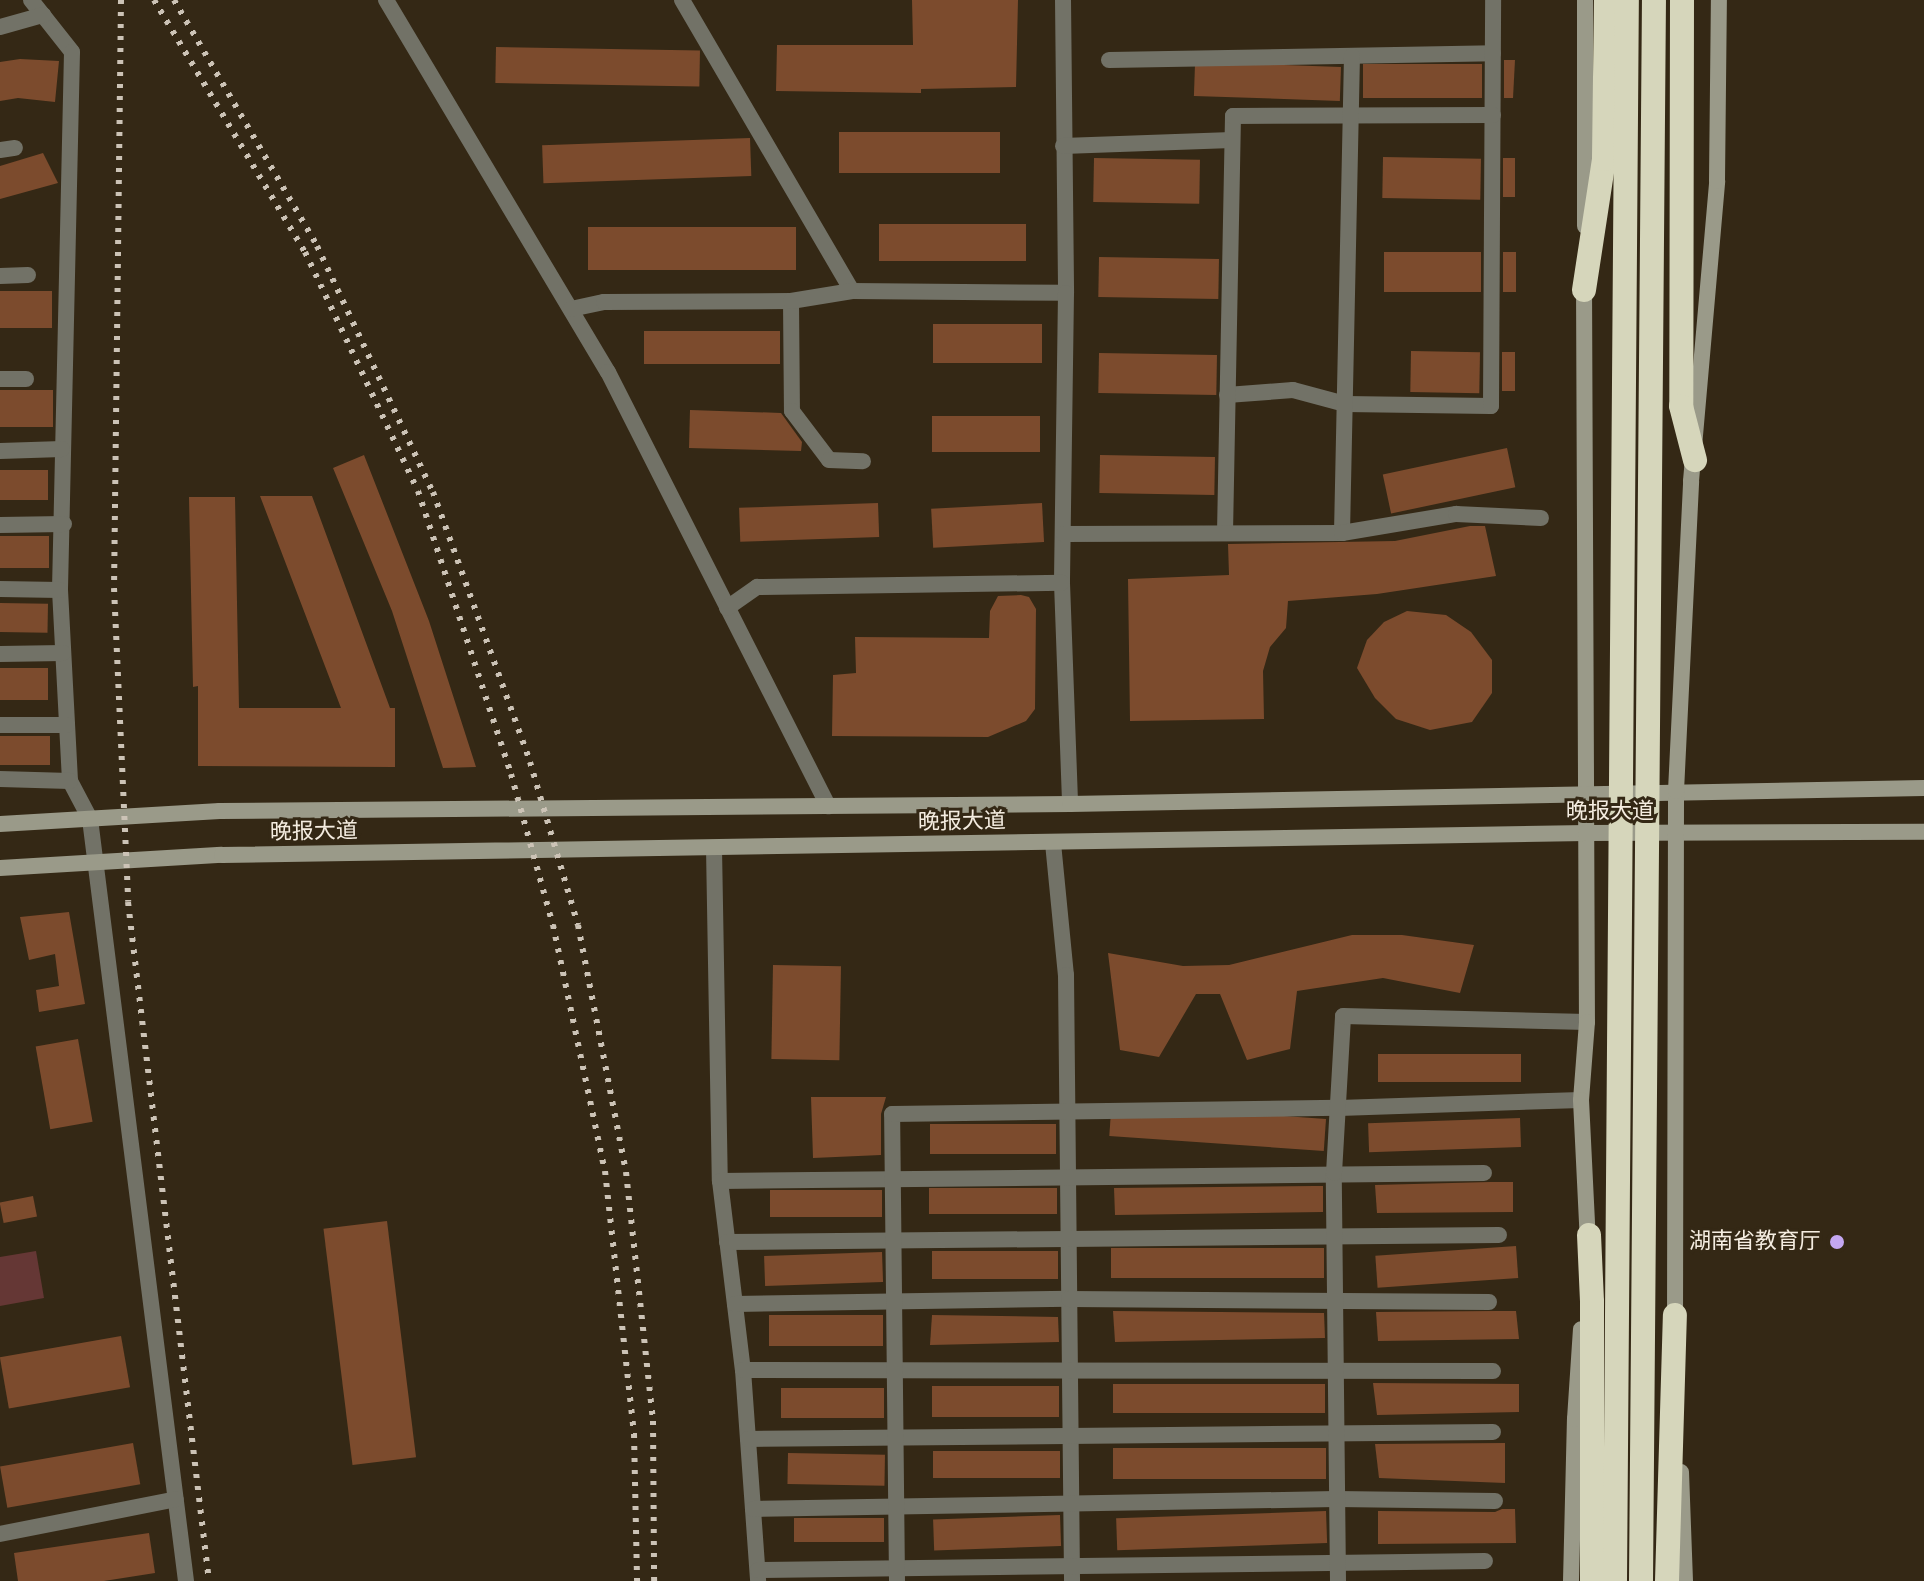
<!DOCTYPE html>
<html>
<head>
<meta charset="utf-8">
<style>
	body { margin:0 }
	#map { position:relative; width:1924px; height:1581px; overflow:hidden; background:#342815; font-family:Karla,"Noto Sans SC",sans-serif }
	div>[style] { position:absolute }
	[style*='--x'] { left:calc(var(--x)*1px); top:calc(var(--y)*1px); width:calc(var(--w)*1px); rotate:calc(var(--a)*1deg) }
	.green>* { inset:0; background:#653735 }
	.building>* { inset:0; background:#7c4b2d; transform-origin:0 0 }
	.street>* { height:16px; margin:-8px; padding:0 8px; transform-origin:8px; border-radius:8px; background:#727267 }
	.secondary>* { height:16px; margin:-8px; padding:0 8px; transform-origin:8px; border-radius:8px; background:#9a9a89 }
	.highway>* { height:24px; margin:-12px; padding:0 12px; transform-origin:12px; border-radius:12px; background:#d6d6bb }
	.rail>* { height:6px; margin-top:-3px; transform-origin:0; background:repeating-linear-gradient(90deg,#ccc3b6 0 4px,transparent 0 12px) }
	.dots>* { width:22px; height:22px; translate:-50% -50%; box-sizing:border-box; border:4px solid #342815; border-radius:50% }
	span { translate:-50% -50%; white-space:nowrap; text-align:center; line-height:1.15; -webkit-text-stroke:6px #342815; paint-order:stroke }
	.street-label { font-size:22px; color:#f5ede1 }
	.poi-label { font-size:22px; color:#f5ede1 }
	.right { translate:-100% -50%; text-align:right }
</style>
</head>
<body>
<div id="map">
	<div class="green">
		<i style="clip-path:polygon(36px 1251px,44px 1298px,0 1306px,0 1257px)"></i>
	</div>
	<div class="building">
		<i style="clip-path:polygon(912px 0,1018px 0,1016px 87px,921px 89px,921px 93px,776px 91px,777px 45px,913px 45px)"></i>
		<i style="left:496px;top:47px;width:204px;height:36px;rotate:1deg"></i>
		<i style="clip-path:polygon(20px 59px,59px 61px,55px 102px,18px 98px,0 101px,0 62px)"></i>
		<i style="clip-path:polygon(1504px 60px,1515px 60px,1513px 98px,1504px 98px)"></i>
		<i style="left:1482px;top:64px;width:34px;height:119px;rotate:90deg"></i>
		<i style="left:1341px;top:67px;width:34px;height:146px;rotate:92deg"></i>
		<i style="left:839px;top:132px;width:161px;height:41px"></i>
		<i style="left:750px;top:138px;width:38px;height:208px;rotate:88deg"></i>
		<i style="clip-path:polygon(43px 153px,58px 183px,0 199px,0 166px)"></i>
		<i style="left:1383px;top:157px;width:98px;height:41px;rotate:1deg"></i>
		<i style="left:1094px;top:158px;width:106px;height:44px;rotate:1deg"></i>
		<i style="left:1503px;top:158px;width:12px;height:39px"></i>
		<i style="left:879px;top:224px;width:147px;height:37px"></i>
		<i style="left:588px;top:227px;width:208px;height:43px"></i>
		<i style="left:1384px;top:252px;width:97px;height:40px"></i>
		<i style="left:1503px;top:252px;width:13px;height:40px"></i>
		<i style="left:1099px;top:257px;width:120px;height:40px;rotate:1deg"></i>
		<i style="left:0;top:291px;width:52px;height:37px"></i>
		<i style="left:1042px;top:324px;width:39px;height:109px;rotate:90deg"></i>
		<i style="left:644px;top:331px;width:136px;height:33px"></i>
		<i style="left:1411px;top:351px;width:69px;height:41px;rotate:1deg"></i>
		<i style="left:1502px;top:352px;width:13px;height:39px"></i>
		<i style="left:1099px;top:353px;width:118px;height:40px;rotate:1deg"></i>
		<i style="left:0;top:390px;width:53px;height:37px"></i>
		<i style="clip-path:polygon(690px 410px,781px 413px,802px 442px,801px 451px,689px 448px)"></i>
		<i style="left:932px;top:416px;width:108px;height:36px"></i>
		<i style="left:1507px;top:448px;width:40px;height:127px;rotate:78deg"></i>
		<i style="clip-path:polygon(364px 455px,429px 621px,476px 767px,443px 768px,392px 611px,333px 468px)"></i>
		<i style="left:1100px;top:455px;width:115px;height:38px;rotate:1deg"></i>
		<i style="left:0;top:470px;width:48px;height:30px"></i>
		<i style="clip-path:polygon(260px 496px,312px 496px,390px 708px,395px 708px,395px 767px,198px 766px,198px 686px,193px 687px,189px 497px,235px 497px,239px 708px,341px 708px)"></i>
		<i style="left:878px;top:503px;width:34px;height:139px;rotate:88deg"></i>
		<i style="left:1042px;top:503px;width:39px;height:111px;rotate:87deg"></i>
		<i style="clip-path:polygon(1470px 526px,1485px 526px,1496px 576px,1377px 594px,1288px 601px,1286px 628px,1270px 647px,1263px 671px,1264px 719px,1130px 721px,1128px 579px,1229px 575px,1228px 544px,1395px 541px)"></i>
		<i style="left:0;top:536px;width:49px;height:32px"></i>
		<i style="clip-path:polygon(1021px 595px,1029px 597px,1036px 609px,1035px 709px,1026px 721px,988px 737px,832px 736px,833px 675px,856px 673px,855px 637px,989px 638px,990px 611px,998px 596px)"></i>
		<i style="left:0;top:603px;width:48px;height:29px;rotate:1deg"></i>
		<i style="clip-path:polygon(1407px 611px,1446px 615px,1471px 632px,1492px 660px,1492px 693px,1472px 722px,1430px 730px,1396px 719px,1375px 698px,1357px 668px,1367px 640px,1384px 622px)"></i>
		<i style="left:0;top:668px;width:48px;height:32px"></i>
		<i style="left:0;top:736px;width:50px;height:29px"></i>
		<i style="clip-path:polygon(69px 912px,85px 1004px,39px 1012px,36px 990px,59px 986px,55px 954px,29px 960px,20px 917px)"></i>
		<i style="clip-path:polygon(1352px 935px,1402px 935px,1474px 945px,1460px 993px,1383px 978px,1297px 991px,1290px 1049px,1247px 1060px,1220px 994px,1196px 994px,1159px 1057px,1120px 1050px,1108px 953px,1183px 966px,1229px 965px)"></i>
		<i style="left:773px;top:965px;width:68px;height:94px;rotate:1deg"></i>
		<i style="left:78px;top:1039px;width:84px;height:43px;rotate:80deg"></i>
		<i style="left:1521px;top:1054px;width:28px;height:143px;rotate:90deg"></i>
		<i style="clip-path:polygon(811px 1097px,886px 1097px,881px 1114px,881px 1155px,813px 1158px)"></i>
		<i style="left:1520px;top:1118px;width:29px;height:152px;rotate:88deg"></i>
		<i style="left:1326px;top:1119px;width:32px;height:215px;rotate:94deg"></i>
		<i style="left:930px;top:1124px;width:126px;height:30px"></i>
		<i style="clip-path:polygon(1490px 1182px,1513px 1182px,1513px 1212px,1377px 1213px,1375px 1185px)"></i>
		<i style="clip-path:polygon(1314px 1186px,1323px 1186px,1323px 1212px,1115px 1215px,1114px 1188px)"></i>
		<i style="left:1057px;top:1188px;width:26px;height:128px;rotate:90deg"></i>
		<i style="left:882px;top:1190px;width:27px;height:112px;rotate:90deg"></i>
		<i style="left:33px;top:1196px;width:21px;height:34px;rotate:79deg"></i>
		<i style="left:387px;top:1221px;width:238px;height:64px;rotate:83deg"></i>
		<i style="left:1516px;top:1246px;width:32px;height:141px;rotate:86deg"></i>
		<i style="left:1324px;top:1248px;width:30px;height:213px;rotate:90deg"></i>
		<i style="left:932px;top:1251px;width:126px;height:28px"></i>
		<i style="left:882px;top:1252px;width:30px;height:118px;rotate:88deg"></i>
		<i style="clip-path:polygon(1113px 1311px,1324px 1313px,1325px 1338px,1115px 1342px)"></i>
		<i style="clip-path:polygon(1495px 1311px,1516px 1311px,1519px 1339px,1378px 1341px,1376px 1312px)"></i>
		<i style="left:883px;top:1315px;width:31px;height:114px;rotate:90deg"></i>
		<i style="clip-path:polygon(932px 1315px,1058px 1317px,1059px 1342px,930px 1345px)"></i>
		<i style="left:121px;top:1336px;width:52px;height:123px;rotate:80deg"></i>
		<i style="clip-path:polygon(1373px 1383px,1519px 1384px,1519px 1412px,1377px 1415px)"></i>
		<i style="left:1325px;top:1384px;width:29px;height:212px;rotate:90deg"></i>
		<i style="left:932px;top:1386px;width:127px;height:31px"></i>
		<i style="left:781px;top:1388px;width:103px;height:30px"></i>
		<i style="left:133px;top:1443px;width:42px;height:135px;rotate:80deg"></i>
		<i style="clip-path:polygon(1505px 1443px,1505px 1483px,1379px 1478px,1375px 1444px)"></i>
		<i style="left:1113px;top:1448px;width:213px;height:31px"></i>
		<i style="left:933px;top:1451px;width:127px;height:27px"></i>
		<i style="left:788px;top:1453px;width:97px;height:31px;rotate:1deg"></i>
		<i style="clip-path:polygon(1502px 1509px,1515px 1509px,1516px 1543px,1378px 1544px,1378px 1511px,1495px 1512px)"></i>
		<i style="left:1326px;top:1511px;width:32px;height:210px;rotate:88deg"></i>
		<i style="left:1060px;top:1515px;width:31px;height:127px;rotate:88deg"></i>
		<i style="left:884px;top:1518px;width:24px;height:90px;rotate:90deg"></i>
		<i style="clip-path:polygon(149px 1533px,155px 1573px,104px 1581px,18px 1581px,14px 1553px)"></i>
	</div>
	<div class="street">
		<i style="--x:31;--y:0;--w:66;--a:51.7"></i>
		<i style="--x:72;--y:52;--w:538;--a:91.28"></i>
		<i style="--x:60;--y:590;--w:191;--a:87"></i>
		<i style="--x:70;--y:781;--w:43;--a:62.2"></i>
		<i style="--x:90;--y:819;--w:768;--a:82.82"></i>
		<i style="--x:386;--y:0;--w:433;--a:59.2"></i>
		<i style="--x:608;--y:372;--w:487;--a:63.1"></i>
		<i style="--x:682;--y:0;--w:337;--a:59.7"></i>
		<i style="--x:852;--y:291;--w:214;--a:0.5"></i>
		<i style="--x:1063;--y:0;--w:293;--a:89.4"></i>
		<i style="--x:1066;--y:293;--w:290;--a:90.8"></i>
		<i style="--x:1062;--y:583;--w:221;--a:87.9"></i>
		<i style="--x:0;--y:27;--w:45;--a:-15.6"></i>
		<i style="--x:1109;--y:60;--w:384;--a:-1"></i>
		<i style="--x:1063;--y:146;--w:169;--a:-2"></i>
		<i style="--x:0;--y:150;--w:15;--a:-8"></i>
		<i style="--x:0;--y:276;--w:28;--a:-2"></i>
		<i style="--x:791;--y:301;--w:110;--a:89.5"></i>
		<i style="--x:792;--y:411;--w:61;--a:52.9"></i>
		<i style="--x:829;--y:460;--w:34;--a:2"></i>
		<i style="--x:571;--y:309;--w:34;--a:-12"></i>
		<i style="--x:604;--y:302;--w:187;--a:-0.3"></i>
		<i style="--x:791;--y:301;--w:62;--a:-9.3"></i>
		<i style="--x:0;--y:379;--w:26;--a:0"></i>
		<i style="--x:1227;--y:395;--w:66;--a:-4.3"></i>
		<i style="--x:1293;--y:390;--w:54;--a:15.1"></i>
		<i style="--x:1345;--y:404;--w:146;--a:0.8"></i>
		<i style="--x:1491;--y:406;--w:406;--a:-89.7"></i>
		<i style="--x:0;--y:451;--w:62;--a:-1.8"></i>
		<i style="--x:0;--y:525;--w:64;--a:-0.9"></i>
		<i style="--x:1225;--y:533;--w:417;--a:-88.9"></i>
		<i style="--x:1233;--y:116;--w:260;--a:-0.2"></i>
		<i style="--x:1342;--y:533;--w:477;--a:-88.8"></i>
		<i style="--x:1064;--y:534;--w:278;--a:-0.2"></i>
		<i style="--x:1342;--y:533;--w:116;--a:-9.5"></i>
		<i style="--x:1456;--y:514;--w:85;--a:2.7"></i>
		<i style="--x:0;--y:589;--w:60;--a:1"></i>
		<i style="--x:727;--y:608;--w:37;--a:-35"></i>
		<i style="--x:757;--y:587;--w:305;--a:-0.8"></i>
		<i style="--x:0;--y:654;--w:63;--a:-0.9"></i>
		<i style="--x:0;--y:725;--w:67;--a:0"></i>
		<i style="--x:0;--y:779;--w:70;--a:1.6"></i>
		<i style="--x:1053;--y:843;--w:133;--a:84.4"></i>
		<i style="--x:1066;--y:975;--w:606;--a:89.43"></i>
		<i style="--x:714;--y:848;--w:333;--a:89"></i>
		<i style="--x:720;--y:1181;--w:190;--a:83.1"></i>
		<i style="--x:743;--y:1370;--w:212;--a:85.9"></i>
		<i style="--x:720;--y:1181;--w:764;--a:-0.6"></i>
		<i style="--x:727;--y:1242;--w:772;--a:-0.52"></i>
		<i style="--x:735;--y:1304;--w:334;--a:-0.9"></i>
		<i style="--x:1069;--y:1299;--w:420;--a:0.4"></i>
		<i style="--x:743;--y:1370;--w:750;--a:0.08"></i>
		<i style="--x:748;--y:1439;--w:745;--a:-0.54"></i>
		<i style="--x:753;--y:1509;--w:583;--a:-0.98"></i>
		<i style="--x:1336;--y:1499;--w:159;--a:0.7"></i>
		<i style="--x:0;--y:1534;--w:179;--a:-11.2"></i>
		<i style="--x:758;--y:1570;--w:727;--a:-0.71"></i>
		<i style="--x:897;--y:1581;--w:467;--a:-90.6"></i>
		<i style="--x:892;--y:1114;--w:447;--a:-0.8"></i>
		<i style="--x:1339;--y:1108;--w:242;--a:-1.9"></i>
		<i style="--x:1338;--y:1581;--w:408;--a:-90.6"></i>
		<i style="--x:1334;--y:1173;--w:157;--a:-86.7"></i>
		<i style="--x:1343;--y:1016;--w:244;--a:1.4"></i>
	</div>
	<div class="secondary">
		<i style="--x:1585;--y:226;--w:226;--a:-90"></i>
		<i style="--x:1584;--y:282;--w:740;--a:89.77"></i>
		<i style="--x:1587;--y:1022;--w:78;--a:94.4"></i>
		<i style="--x:1581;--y:1100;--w:142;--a:87.2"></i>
		<i style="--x:0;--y:824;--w:220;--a:-3.4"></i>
		<i style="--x:220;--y:811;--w:850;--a:-0.47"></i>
		<i style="--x:1070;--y:804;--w:854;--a:-1.07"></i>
		<i style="--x:0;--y:868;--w:222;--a:-3.4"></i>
		<i style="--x:222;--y:855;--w:1364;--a:-0.92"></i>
		<i style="--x:1586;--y:833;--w:338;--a:-0.2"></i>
		<i style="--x:1675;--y:1325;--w:534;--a:-89.89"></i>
		<i style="--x:1676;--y:791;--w:310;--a:-87.2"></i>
		<i style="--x:1691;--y:481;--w:301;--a:-85"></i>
		<i style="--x:1717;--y:181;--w:181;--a:-89.4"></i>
		<i style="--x:1681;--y:1472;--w:109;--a:87.9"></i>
		<i style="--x:1571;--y:1581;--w:162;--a:-88.6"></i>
		<i style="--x:1575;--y:1419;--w:90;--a:-86.2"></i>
	</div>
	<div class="highway">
		<i style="--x:1682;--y:0;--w:406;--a:90.1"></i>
		<i style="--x:1681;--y:406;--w:56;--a:75.5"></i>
		<i style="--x:1584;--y:290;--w:133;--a:-81.3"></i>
		<i style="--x:1604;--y:159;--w:159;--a:-89.3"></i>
		<i style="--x:1589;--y:1235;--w:67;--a:87.4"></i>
		<i style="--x:1592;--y:1302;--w:279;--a:90"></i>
		<i style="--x:1615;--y:1581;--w:1581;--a:-89.57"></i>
		<i style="--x:1641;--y:1581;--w:1581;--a:-89.53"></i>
		<i style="--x:1667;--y:1581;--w:266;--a:-88.3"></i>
	</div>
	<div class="rail">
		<i style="--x:121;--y:0;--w:588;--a:90.68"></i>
		<i style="--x:114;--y:588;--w:314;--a:87.4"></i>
		<i style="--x:128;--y:902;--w:684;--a:83.2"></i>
		<i style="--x:154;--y:0;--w:294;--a:59.1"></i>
		<i style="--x:305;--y:252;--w:264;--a:64.7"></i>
		<i style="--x:418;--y:491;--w:298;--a:71.8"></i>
		<i style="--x:511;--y:774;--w:157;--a:74.5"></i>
		<i style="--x:553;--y:925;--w:251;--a:78.1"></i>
		<i style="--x:605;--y:1171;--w:265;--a:83.7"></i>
		<i style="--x:634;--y:1434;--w:147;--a:88.8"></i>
		<i style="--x:174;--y:0;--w:285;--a:59.8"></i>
		<i style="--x:317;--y:246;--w:272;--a:64.8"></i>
		<i style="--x:433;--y:492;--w:287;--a:70.2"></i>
		<i style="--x:530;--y:762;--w:170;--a:73.6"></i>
		<i style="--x:578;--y:925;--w:252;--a:79"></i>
		<i style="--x:626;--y:1172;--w:250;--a:83.8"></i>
		<i style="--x:653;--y:1421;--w:160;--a:89.6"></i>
	</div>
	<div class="dots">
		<i style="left:1837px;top:1242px;background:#c4a7f1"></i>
	</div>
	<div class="street-label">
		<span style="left:1610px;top:812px">晚报大道</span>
		<span style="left:962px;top:822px;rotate:-1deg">晚报大道</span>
		<span style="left:314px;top:832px;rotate:-1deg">晚报大道</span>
	</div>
	<div class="poi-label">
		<span class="right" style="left:1821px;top:1242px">湖南省教育厅</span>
	</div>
</div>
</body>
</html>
